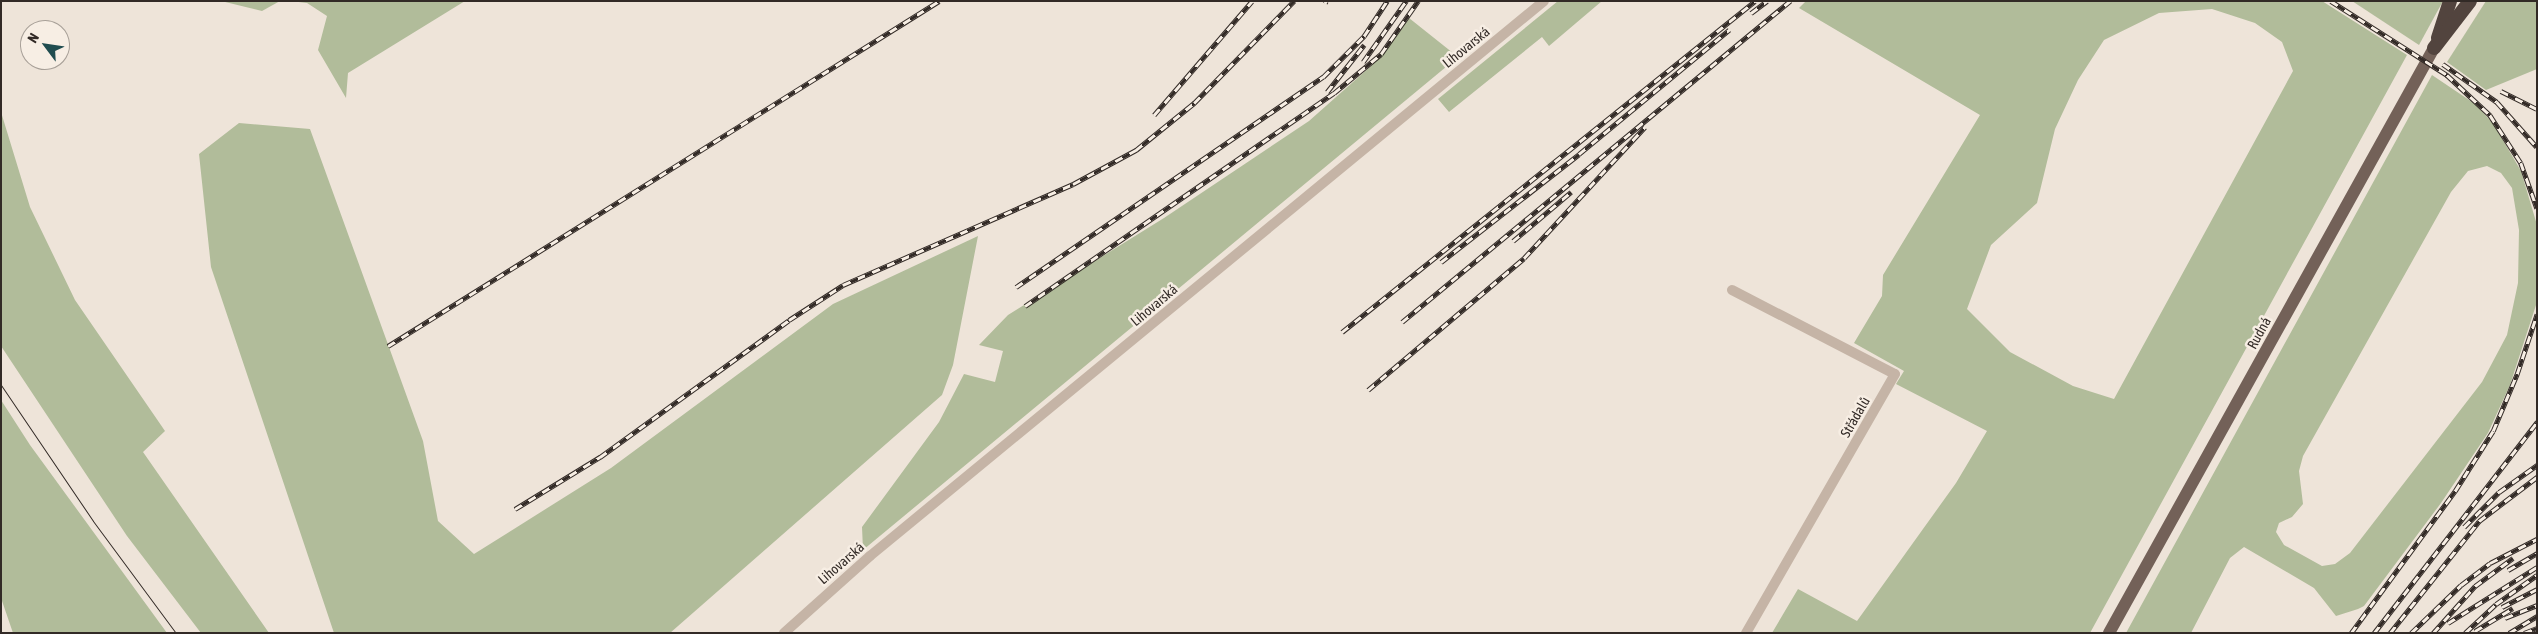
<!DOCTYPE html>
<html>
<head>
<meta charset="utf-8">
<style>
	body { margin:0 }
	#map { position:relative; width:2538px; height:634px; overflow:hidden; background:#eee4d9; font-family:"Asap Condensed",sans-serif }
	div>[style] { position:absolute }
	[style*='--x'] { left:calc(var(--x)*1px); top:calc(var(--y)*1px); width:calc(var(--w)*1px); rotate:calc(var(--a)*1deg) }
	.green>* { inset:0; background:#b1bc9a }
	.minor>* { height:10px; margin:-5px; padding:0 5px; transform-origin:5px; border-radius:5px; background:#c5b4a6 }
	.major>* { height:12px; margin:-6px; padding:0 6px; transform-origin:6px; border-radius:6px; background:#736158 }
	.highway>* { height:14px; margin:-7px; padding:0 7px; transform-origin:7px; border-radius:7px; background:#52443e }
	.tram>* { height:1px; margin:-0.5px; padding:0 0.5px; transform-origin:0.5px; border-radius:0.5px; background:#322a26 }
	.rail>* { height:4.5px; margin-top:-2.25px; transform-origin:0; background:repeating-linear-gradient(90deg,#f7eee4 0 8px,#322a26 0 16px); box-sizing:border-box; border-block:1px solid #322a26 }
	span { translate:-50% -50%; white-space:nowrap; text-align:center; line-height:1.15; -webkit-text-stroke:5px #f7eee4; paint-order:stroke }
	.street-label { font-size:14px; color:#322a26 }
	.frame { position:absolute; inset:0; border:2px solid #322a26; pointer-events:none }
	.north { position:absolute; left:20px; top:20px; width:50px; height:50px; box-sizing:border-box; background:#f7eee4; border:1px solid #a8a098; border-radius:50%; rotate:301deg; font-size:14px; font-weight:700; line-height:20px; text-align:center; color:#322a26 }
	.north::after { content:''; display:block; margin:auto; width:18px; height:22px; background:#204c4f; clip-path:polygon(50% 0,100% 100%,50% 72%,0 100%) }
</style>
</head>
<body>
<div id="map">
	<div class="green">
		<i style="clip-path:polygon(221px 1px,280px 1px,262px 11px)"></i>
		<i style="clip-path:polygon(290px 1px,465px 1px,348px 73px,346px 98px,318px 50px,327px 16px,307px 3px)"></i>
		<i style="clip-path:polygon(1558px 1px,1602px 1px,1549px 46px,1542px 37px,1449px 112px,1438px 99px)"></i>
		<i style="clip-path:polygon(evenodd,1806px 1px,2322px 1px,2407px 55px,2090px 633px,1772px 633px,1798px 589px,1857px 621px,1956px 483px,1987px 431px,1896px 384px,1904px 371px,1854px 343px,1882px 296px,1883px 275px,1980px 115px,1799px 8px,1806px 1px,2212px 9px,2255px 23px,2282px 42px,2293px 71px,2114px 399px,2073px 386px,2010px 352px,1967px 309px,1991px 245px,2037px 203px,2055px 129px,2078px 80px,2104px 40px,2159px 13px,2212px 9px)"></i>
		<i style="clip-path:polygon(2352px 1px,2443px 1px,2419px 45px)"></i>
		<i style="clip-path:polygon(2486px 1px,2537px 1px,2537px 69px,2486px 90px,2447px 62px)"></i>
		<i style="clip-path:polygon(1409px 18px,1458px 57px,863px 550px,862px 527px,939px 422px,964px 374px,995px 382px,1003px 351px,979px 345px,1008px 315px,1164px 218px,1309px 121px,1371px 66px)"></i>
		<i style="clip-path:polygon(evenodd,2432px 75px,2475px 104px,2493px 123px,2521px 171px,2537px 225px,2537px 302px,2510px 385px,2488px 433px,2441px 503px,2364px 606px,2358px 609px,2336px 616px,2314px 588px,2244px 547px,2230px 558px,2191px 633px,2126px 633px,2432px 75px,2487px 166px,2501px 173px,2512px 188px,2519px 230px,2518px 283px,2507px 335px,2482px 382px,2350px 553px,2335px 564px,2322px 566px,2284px 545px,2276px 532px,2279px 523px,2292px 517px,2303px 504px,2299px 471px,2303px 456px,2451px 192px,2468px 171px,2487px 166px)"></i>
		<i style="clip-path:polygon(1px 112px,30px 207px,75px 300px,165px 431px,143px 452px,269px 633px,201px 633px,127px 536px,1px 346px)"></i>
		<i style="clip-path:polygon(239px 123px,310px 129px,423px 441px,438px 521px,474px 554px,611px 468px,833px 304px,978px 236px,953px 365px,942px 395px,670px 633px,334px 633px,211px 267px,199px 154px)"></i>
		<i style="clip-path:polygon(1px 400px,30px 445px,167px 633px,13px 633px,1px 598px)"></i>
	</div>
	<div class="minor">
		<i style="--x:1732;--y:290;--w:183;--a:27.3"></i>
		<i style="--x:1895;--y:374;--w:299;--a:119.9"></i>
		<i style="--x:784;--y:633;--w:115;--a:-41.8"></i>
		<i style="--x:870;--y:556;--w:873;--a:-39.47"></i>
	</div>
	<div class="major">
		<i style="--x:2109;--y:633;--w:669;--a:-60.95"></i>
	</div>
	<div class="highway">
		<i style="--x:2438;--y:38;--w:39;--a:-72"></i>
		<i style="--x:2434;--y:48;--w:59;--a:-52.5"></i>
	</div>
	<div class="tram">
		<i style="--x:1;--y:385;--w:164;--a:55.9"></i>
		<i style="--x:93;--y:521;--w:139;--a:53.5"></i>
	</div>
	<div class="rail">
		<i style="--x:2331;--y:1;--w:138;--a:32.5"></i>
		<i style="--x:2447;--y:75;--w:59;--a:42.9"></i>
		<i style="--x:2490;--y:115;--w:57;--a:57.1"></i>
		<i style="--x:2521;--y:163;--w:48;--a:70.4"></i>
		<i style="--x:1325;--y:3;--w:2;--a:-63"></i>
		<i style="--x:1751;--y:13;--w:20;--a:-37"></i>
		<i style="--x:1363;--y:62;--w:75;--a:-54.8"></i>
		<i style="--x:2443;--y:64;--w:66;--a:35.1"></i>
		<i style="--x:2497;--y:102;--w:60;--a:48.4"></i>
		<i style="--x:2501;--y:91;--w:40;--a:26.6"></i>
		<i style="--x:1327;--y:92;--w:60;--a:-51.8"></i>
		<i style="--x:1154;--y:115;--w:150;--a:-49.3"></i>
		<i style="--x:1513;--y:241;--w:76;--a:-40.2"></i>
		<i style="--x:1441;--y:262;--w:175;--a:-38"></i>
		<i style="--x:1579;--y:154;--w:195;--a:-39.6"></i>
		<i style="--x:1016;--y:287;--w:372;--a:-34.4"></i>
		<i style="--x:1323;--y:77;--w:58;--a:-45"></i>
		<i style="--x:1364;--y:36;--w:42;--a:-56.7"></i>
		<i style="--x:1025;--y:306;--w:375;--a:-34.6"></i>
		<i style="--x:1334;--y:93;--w:61;--a:-39.7"></i>
		<i style="--x:1381;--y:54;--w:65;--a:-55.1"></i>
		<i style="--x:1402;--y:322;--w:504;--a:-39.6"></i>
		<i style="--x:1342;--y:332;--w:529;--a:-38.71"></i>
		<i style="--x:388;--y:346;--w:650;--a:-32.05"></i>
		<i style="--x:1368;--y:390;--w:204;--a:-40.2"></i>
		<i style="--x:1524;--y:258;--w:178;--a:-47.3"></i>
		<i style="--x:515;--y:509;--w:100;--a:-31.5"></i>
		<i style="--x:600;--y:457;--w:233;--a:-35.9"></i>
		<i style="--x:789;--y:320;--w:64;--a:-32.9"></i>
		<i style="--x:843;--y:285;--w:251;--a:-23.7"></i>
		<i style="--x:1073;--y:184;--w:72;--a:-28.4"></i>
		<i style="--x:1136;--y:150;--w:75;--a:-39"></i>
		<i style="--x:1194;--y:103;--w:143;--a:-45.6"></i>
		<i style="--x:2464;--y:527;--w:49;--a:-45"></i>
		<i style="--x:2499;--y:492;--w:47;--a:-35.4"></i>
		<i style="--x:2508;--y:570;--w:34;--a:-30"></i>
		<i style="--x:2502;--y:607;--w:39;--a:-27"></i>
		<i style="--x:2505;--y:618;--w:35;--a:-22"></i>
		<i style="--x:2448;--y:623;--w:105;--a:-32.2"></i>
		<i style="--x:2475;--y:631;--w:44;--a:-31.2"></i>
		<i style="--x:2351;--y:633;--w:176;--a:-53.8"></i>
		<i style="--x:2455;--y:491;--w:71;--a:-57.7"></i>
		<i style="--x:2493;--y:431;--w:62;--a:-67.2"></i>
		<i style="--x:2517;--y:374;--w:63;--a:-71.6"></i>
		<i style="--x:2374;--y:633;--w:267;--a:-52.3"></i>
		<i style="--x:2390;--y:633;--w:143;--a:-51.5"></i>
		<i style="--x:2479;--y:521;--w:73;--a:-37.2"></i>
		<i style="--x:2411;--y:633;--w:69;--a:-43.8"></i>
		<i style="--x:2461;--y:585;--w:36;--a:-37"></i>
		<i style="--x:2490;--y:563;--w:53;--a:-27.1"></i>
		<i style="--x:2433;--y:633;--w:63;--a:-48.2"></i>
		<i style="--x:2475;--y:586;--w:47;--a:-36.4"></i>
		<i style="--x:2465;--y:633;--w:42;--a:-43.1"></i>
		<i style="--x:2496;--y:604;--w:50;--a:-35.3"></i>
		<i style="--x:2509;--y:633;--w:33;--a:-31"></i>
		<i style="--x:2524;--y:633;--w:14;--a:-21"></i>
	</div>
	<div class="street-label">
		<span style="left:1466px;top:47px;rotate:-39deg">Lihovarská</span>
		<span style="left:1154px;top:305px;rotate:-40deg">Lihovarská</span>
		<span style="left:2259px;top:333px;rotate:-61deg">Rudná</span>
		<span style="left:1855px;top:417px;rotate:-60deg">Střádalů</span>
		<span style="left:841px;top:563px;rotate:-41deg">Lihovarská</span>
	</div>
	<div class="frame"></div>
	<div class="north">N</div>
</div>
</body>
</html>
